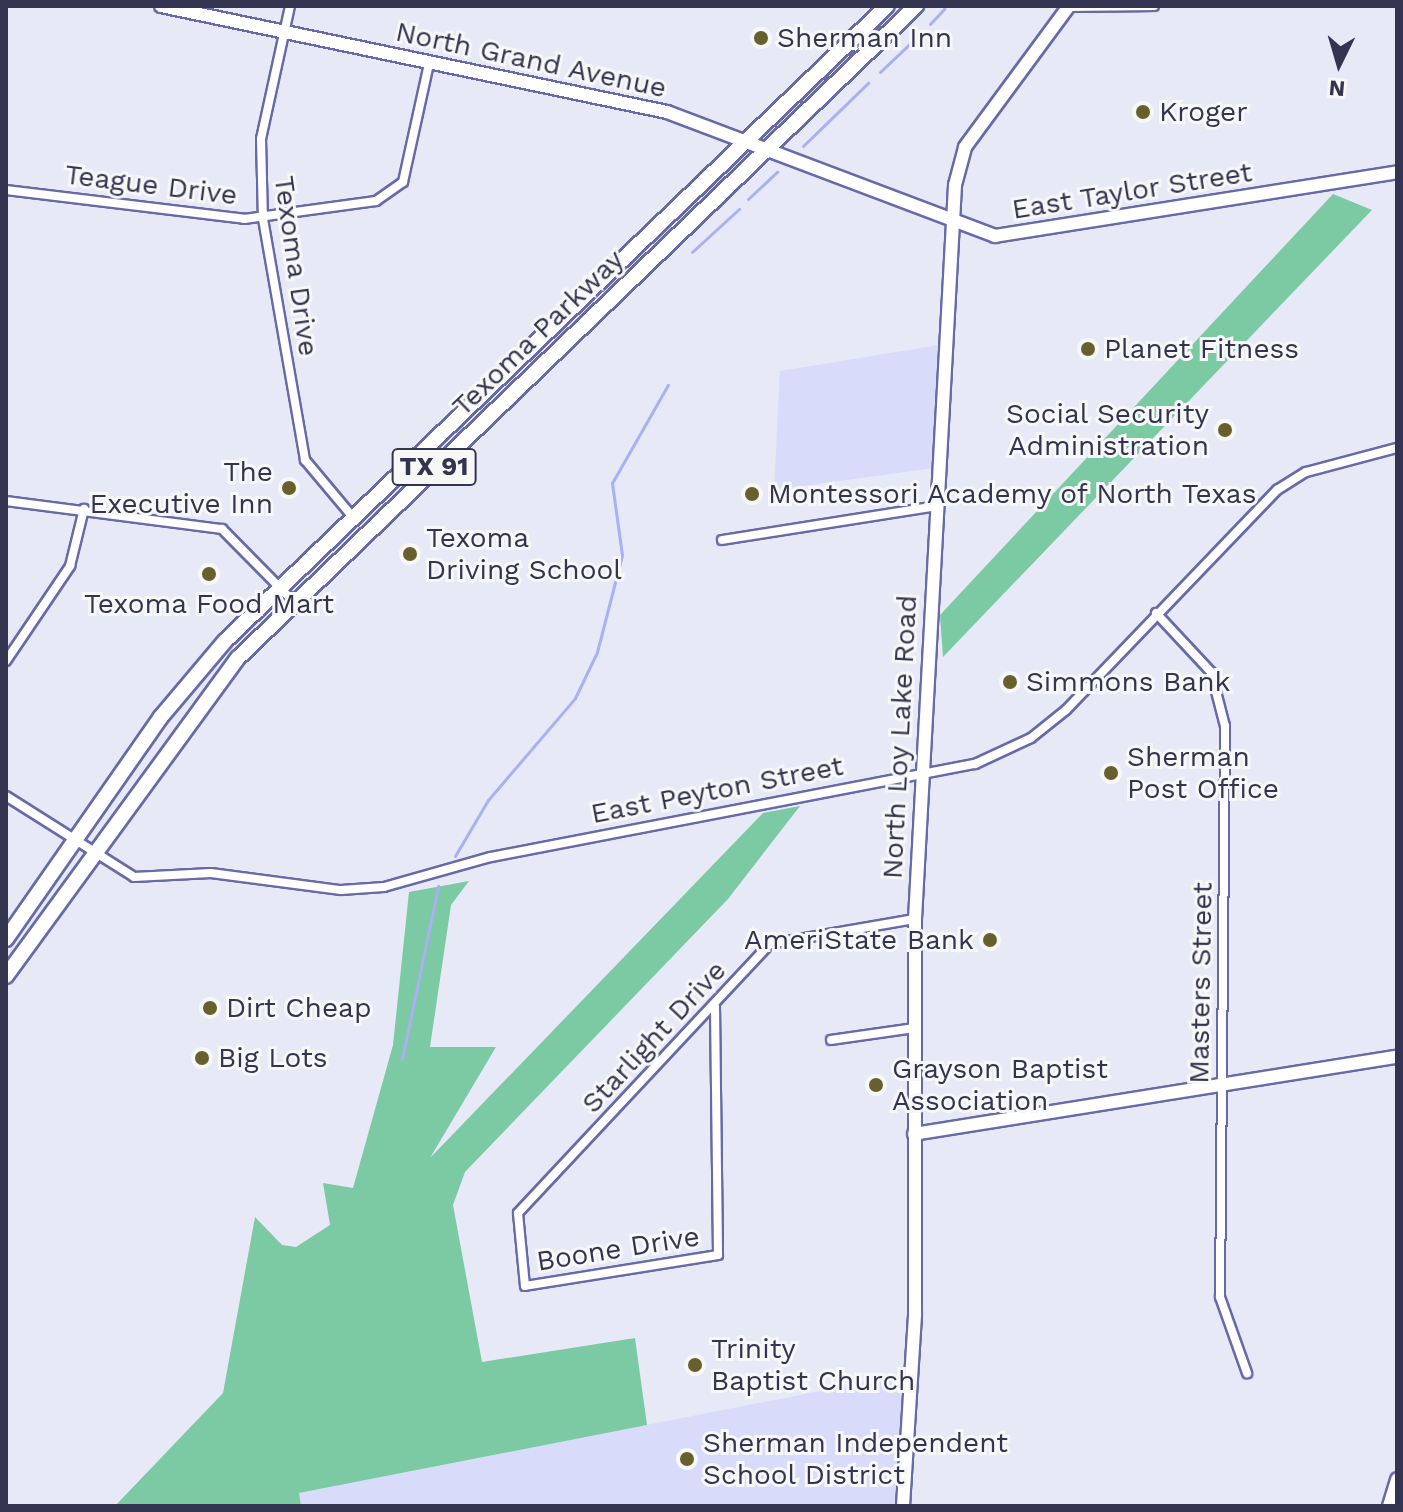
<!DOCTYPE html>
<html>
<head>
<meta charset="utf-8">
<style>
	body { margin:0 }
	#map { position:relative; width:1403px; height:1512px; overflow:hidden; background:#e7e9f7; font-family:"Work Sans",sans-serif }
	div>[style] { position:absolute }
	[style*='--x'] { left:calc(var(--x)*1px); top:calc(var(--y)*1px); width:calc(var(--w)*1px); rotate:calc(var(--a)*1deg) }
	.built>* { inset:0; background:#d8dbfa }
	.forest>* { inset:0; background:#7bcaa3 }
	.stream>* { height:3px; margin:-1.5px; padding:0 1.5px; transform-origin:1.5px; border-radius:1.5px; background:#abaff4 }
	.roads { filter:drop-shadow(2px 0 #686aa8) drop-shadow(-2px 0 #686aa8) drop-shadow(0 2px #686aa8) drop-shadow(0 -2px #686aa8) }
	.street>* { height:8px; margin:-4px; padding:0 4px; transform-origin:4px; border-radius:4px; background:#fff }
	.secondary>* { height:12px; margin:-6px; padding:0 6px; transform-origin:6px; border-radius:6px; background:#fff }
	.primary>* { height:14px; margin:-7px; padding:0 7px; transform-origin:7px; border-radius:7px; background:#fff }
	.dots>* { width:22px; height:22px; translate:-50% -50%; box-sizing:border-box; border:4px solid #f7f7f7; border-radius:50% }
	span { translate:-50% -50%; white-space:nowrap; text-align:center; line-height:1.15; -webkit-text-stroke:6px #f7f7f7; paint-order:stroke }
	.shield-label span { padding:2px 6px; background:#f7f7f7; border:2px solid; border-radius:6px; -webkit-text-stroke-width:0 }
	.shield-label { font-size:26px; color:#33344f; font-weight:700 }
	.poi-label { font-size:28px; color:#33344f }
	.left { translate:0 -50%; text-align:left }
	.right { translate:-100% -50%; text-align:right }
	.street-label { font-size:28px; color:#33344f }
	.frame { position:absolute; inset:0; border:8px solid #33344f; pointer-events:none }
	.north { position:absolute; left:1299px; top:24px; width:80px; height:80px; -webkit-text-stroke:6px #f7f7f7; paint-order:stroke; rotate:185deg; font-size:22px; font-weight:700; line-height:32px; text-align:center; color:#33344f }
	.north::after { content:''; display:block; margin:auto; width:28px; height:36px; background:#33344f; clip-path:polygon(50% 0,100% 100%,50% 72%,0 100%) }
</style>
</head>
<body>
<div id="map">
	<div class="built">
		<i style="clip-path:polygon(939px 345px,934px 468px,774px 490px,780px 371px)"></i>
		<i style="clip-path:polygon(907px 1374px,897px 1506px,301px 1506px,299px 1493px)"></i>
	</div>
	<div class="forest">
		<i style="clip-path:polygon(1333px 194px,1372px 210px,943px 657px,940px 615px)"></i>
		<i style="clip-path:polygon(800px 806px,728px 899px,465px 1172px,453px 1205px,482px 1362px,635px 1338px,647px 1425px,299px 1493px,301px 1506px,115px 1506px,223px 1393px,255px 1217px,282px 1245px,296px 1247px,330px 1225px,323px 1183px,353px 1188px,393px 1045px,409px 892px,469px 881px,451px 905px,430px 1047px,496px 1047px,430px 1158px,763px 813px)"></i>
	</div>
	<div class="stream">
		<i style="--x:930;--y:24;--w:21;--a:-47"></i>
		<i style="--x:880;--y:72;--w:55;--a:-43.5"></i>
		<i style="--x:803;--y:146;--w:91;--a:-44.1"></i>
		<i style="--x:748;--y:199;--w:40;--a:-43"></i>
		<i style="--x:692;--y:252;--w:64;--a:-42.5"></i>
		<i style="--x:455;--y:856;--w:65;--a:-59.5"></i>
		<i style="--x:488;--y:800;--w:134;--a:-49.5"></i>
		<i style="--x:575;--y:698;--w:51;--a:-64.4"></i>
		<i style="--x:597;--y:652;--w:100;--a:-75.5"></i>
		<i style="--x:622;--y:555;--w:73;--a:-97.9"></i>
		<i style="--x:612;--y:483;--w:113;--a:-60.3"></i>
		<i style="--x:402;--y:1059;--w:177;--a:-78.2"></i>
	</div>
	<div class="roads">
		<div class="street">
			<i style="--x:290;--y:6;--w:136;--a:102.3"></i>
			<i style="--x:261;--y:139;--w:80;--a:88.6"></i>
			<i style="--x:263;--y:219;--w:245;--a:80.1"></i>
			<i style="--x:305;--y:460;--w:73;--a:50"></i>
			<i style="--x:1068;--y:7;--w:86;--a:-0.7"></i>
			<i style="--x:6;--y:190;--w:240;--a:6.9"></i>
			<i style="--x:244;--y:219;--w:133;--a:-7.8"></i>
			<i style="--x:376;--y:201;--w:33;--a:-35"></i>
			<i style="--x:403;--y:182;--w:121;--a:-77.6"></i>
			<i style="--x:6;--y:501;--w:218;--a:7.4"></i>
			<i style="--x:222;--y:529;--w:101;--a:45.4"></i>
			<i style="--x:722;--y:540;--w:217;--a:-9"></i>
			<i style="--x:1156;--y:613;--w:81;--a:47"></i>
			<i style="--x:1211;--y:672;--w:56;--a:75.5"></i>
			<i style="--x:1225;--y:726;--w:571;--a:90.5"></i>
			<i style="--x:1220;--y:1297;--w:81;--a:70.4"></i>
			<i style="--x:6;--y:661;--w:115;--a:-56"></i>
			<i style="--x:70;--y:566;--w:59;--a:-76.2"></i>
			<i style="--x:6;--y:796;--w:151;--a:32.3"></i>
			<i style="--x:134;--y:877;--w:77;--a:-3"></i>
			<i style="--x:211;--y:873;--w:131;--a:7.5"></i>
			<i style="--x:341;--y:890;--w:43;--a:-4"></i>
			<i style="--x:384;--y:887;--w:111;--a:-15.7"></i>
			<i style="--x:491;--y:857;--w:493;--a:-10.9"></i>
			<i style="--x:975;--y:764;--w:62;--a:-24.9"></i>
			<i style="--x:1031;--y:738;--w:45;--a:-38.7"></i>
			<i style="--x:1066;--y:710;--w:305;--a:-46.2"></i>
			<i style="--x:1277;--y:490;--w:34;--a:-32"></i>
			<i style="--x:1306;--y:472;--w:94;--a:-14.8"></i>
			<i style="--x:715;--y:1007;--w:248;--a:89.3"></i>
			<i style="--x:718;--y:1255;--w:195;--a:170.9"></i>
			<i style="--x:525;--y:1286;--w:73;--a:-95.5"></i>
			<i style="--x:518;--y:1213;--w:369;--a:-46.9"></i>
			<i style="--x:770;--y:944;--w:147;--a:-9.8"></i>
			<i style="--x:831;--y:1040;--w:84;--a:-8.2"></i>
		</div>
		<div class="secondary">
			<i style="--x:161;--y:6;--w:517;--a:11.83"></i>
			<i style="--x:667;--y:112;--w:351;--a:20.7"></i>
			<i style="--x:995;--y:236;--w:407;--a:-9"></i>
			<i style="--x:914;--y:1134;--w:489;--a:-9.1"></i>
			<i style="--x:903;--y:1506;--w:193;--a:-86.4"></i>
			<i style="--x:915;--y:1313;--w:394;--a:-90"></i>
			<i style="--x:915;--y:919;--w:735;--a:-86.88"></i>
			<i style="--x:955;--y:185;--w:39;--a:-75"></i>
			<i style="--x:965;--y:147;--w:175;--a:-53.6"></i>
			<i style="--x:1389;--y:1506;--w:28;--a:-73"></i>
		</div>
		<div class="primary">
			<i style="--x:6;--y:939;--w:271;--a:-55.1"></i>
			<i style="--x:161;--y:717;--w:99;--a:-49.9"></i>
			<i style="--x:225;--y:641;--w:917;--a:-43.81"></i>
			<i style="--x:6;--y:976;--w:394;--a:-53.9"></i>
			<i style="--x:238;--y:658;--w:941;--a:-43.88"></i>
		</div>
	</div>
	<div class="dots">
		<i style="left:761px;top:38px;background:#675f2c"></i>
		<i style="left:1143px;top:112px;background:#675f2c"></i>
		<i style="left:1088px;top:349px;background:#675f2c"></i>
		<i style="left:1225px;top:430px;background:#675f2c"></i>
		<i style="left:289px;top:488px;background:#675f2c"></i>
		<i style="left:752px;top:494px;background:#675f2c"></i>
		<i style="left:410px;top:554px;background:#675f2c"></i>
		<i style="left:209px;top:574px;background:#675f2c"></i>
		<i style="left:1010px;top:682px;background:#675f2c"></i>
		<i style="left:1111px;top:773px;background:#675f2c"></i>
		<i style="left:990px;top:940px;background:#675f2c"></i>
		<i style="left:210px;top:1008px;background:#675f2c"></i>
		<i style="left:202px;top:1058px;background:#675f2c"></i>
		<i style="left:876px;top:1085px;background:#675f2c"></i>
		<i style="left:695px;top:1365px;background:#675f2c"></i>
		<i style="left:687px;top:1459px;background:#675f2c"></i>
	</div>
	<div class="shield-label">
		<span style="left:434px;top:467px">TX 91</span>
	</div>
	<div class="poi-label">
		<span class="left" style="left:777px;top:38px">Sherman Inn</span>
		<span class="left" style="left:1159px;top:112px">Kroger</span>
		<span class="left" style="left:1104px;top:349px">Planet Fitness</span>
		<span class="right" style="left:1209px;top:430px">Social Security<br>Administration</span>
		<span class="right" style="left:273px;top:488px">The<br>Executive Inn</span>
		<span class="left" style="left:768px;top:494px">Montessori Academy of North Texas</span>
		<span class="left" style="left:426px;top:554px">Texoma<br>Driving School</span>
		<span style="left:209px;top:604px">Texoma Food Mart</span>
		<span class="left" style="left:1026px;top:682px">Simmons Bank</span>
		<span class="left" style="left:1127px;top:773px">Sherman<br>Post Office</span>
		<span class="right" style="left:974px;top:940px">AmeriState Bank</span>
		<span class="left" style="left:226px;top:1008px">Dirt Cheap</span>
		<span class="left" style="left:218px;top:1058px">Big Lots</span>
		<span class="left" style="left:892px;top:1085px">Grayson Baptist<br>Association</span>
		<span class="left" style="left:711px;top:1365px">Trinity<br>Baptist Church</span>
		<span class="left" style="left:703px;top:1459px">Sherman Independent<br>School District</span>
	</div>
	<div class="street-label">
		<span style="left:531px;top:60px;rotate:12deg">North Grand Avenue</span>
		<span style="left:151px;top:185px;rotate:7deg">Teague Drive</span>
		<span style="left:1132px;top:191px;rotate:-9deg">East Taylor Street</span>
		<span style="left:296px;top:266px;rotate:82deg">Texoma Drive</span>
		<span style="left:538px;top:333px;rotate:-44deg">Texoma Parkway</span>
		<span style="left:900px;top:737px;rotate:-87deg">North Loy Lake Road</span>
		<span style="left:717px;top:790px;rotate:-11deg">East Peyton Street</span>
		<span style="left:1201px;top:983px;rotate:-89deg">Masters Street</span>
		<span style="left:654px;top:1037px;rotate:-47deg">Starlight Drive</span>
		<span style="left:618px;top:1249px;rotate:-9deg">Boone Drive</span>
	</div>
	<div class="frame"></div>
	<div class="north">N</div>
</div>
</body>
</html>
